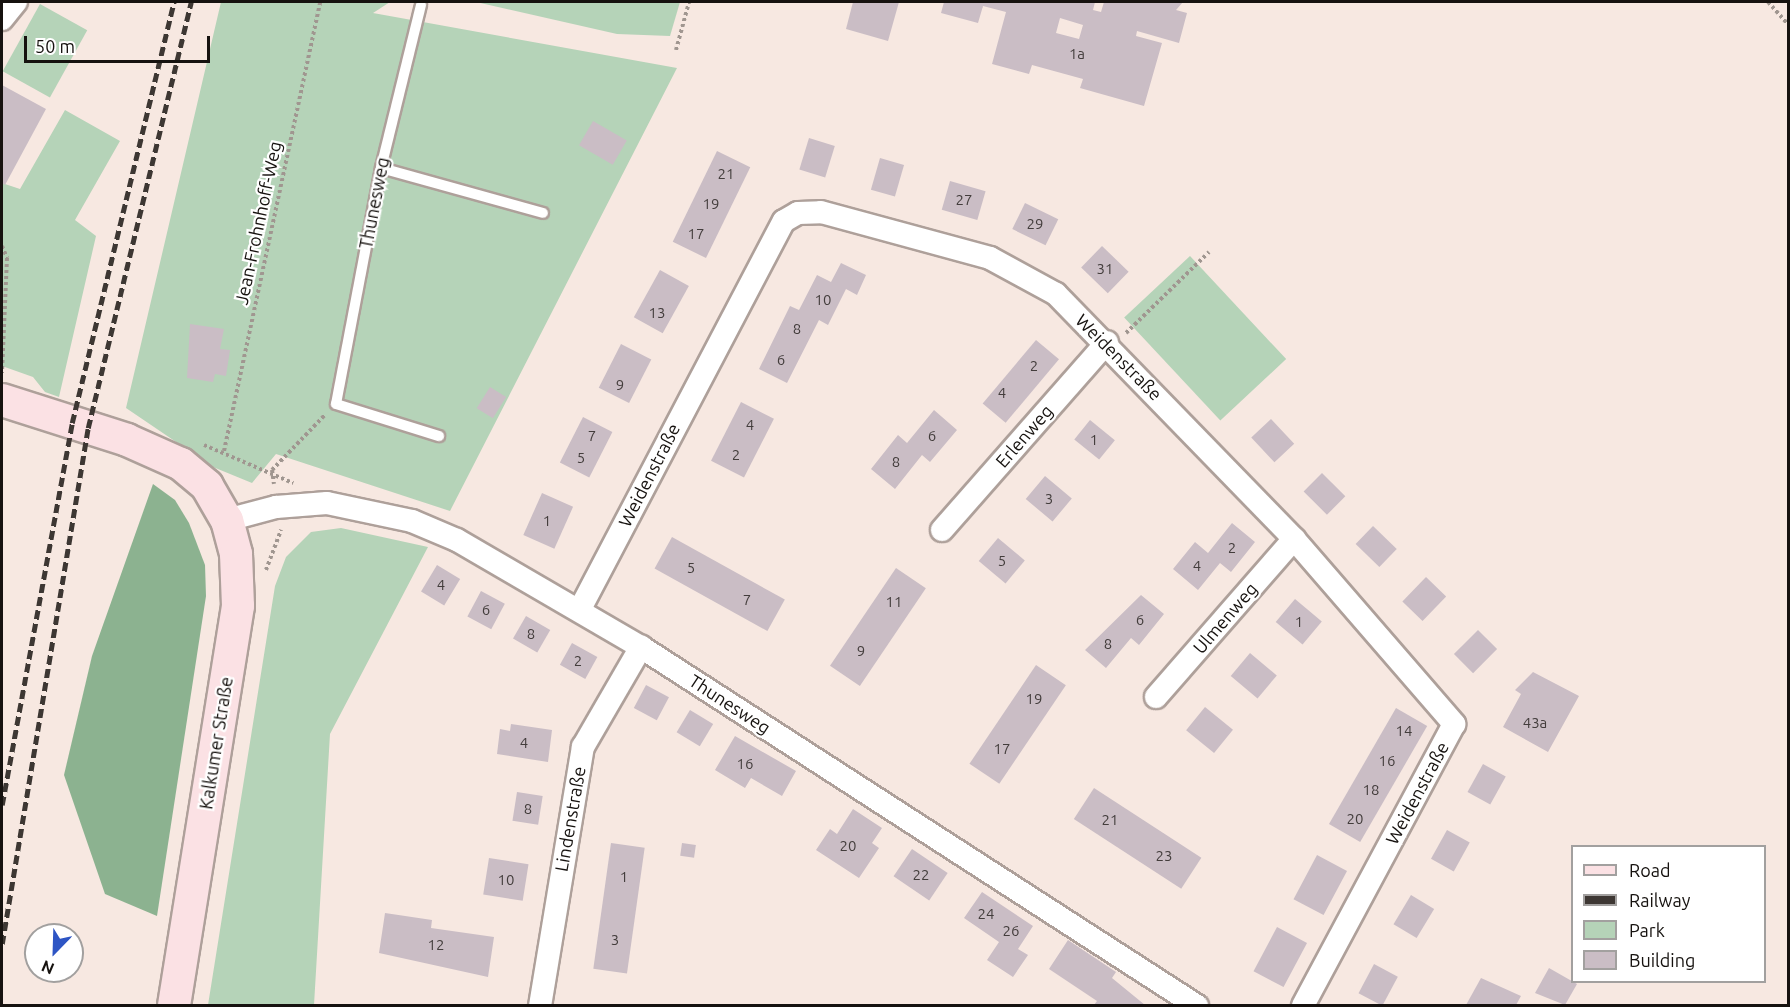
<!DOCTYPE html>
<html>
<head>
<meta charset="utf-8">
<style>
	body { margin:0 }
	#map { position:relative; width:1790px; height:1007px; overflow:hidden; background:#f7e8e1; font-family:Ubuntu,sans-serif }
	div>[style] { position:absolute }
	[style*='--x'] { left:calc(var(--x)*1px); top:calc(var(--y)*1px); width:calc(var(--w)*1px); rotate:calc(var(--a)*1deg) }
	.green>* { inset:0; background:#b5d3b8; transform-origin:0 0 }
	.forest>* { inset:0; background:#8cb290 }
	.building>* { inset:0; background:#cabdc5; transform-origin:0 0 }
	.path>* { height:4px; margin-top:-2px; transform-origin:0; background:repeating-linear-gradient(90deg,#a09690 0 3px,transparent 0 6px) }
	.roads { filter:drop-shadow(2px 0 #aea09a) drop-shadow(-2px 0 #aea09a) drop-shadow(0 2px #aea09a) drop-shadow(0 -2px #aea09a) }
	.lane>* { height:10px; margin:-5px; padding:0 5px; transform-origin:5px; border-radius:5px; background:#fff }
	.street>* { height:22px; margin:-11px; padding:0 11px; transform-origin:11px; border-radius:11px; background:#fff }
	.secondary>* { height:32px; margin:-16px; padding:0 16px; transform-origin:16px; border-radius:16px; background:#fbe1e4 }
	.rail>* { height:4.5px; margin-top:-2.25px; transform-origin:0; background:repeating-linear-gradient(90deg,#3d3733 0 9px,transparent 0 13.5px) }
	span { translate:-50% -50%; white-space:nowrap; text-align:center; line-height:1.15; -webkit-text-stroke:4.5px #fff; paint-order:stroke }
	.number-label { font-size:15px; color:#433d3c }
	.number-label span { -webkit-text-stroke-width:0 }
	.street-label { font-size:18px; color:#16120f }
	.frame { position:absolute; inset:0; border:3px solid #16120f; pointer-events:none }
	.legend { position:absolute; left:1571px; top:845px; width:195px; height:138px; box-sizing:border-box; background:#fff; border:2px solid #a2a09f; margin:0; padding:8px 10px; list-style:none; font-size:18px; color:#16120f }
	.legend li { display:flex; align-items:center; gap:12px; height:30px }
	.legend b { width:30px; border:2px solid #a2a09f }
	.north { position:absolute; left:24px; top:923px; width:60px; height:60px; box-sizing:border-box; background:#fff; border:2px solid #a2a09f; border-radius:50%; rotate:203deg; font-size:16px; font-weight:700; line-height:24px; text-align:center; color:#16120f }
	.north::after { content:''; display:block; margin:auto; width:21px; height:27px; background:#2e55c4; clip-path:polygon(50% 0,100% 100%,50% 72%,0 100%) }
	.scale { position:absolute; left:24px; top:36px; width:186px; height:27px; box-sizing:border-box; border:3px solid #16120f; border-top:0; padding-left:8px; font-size:18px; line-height:21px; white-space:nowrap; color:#16120f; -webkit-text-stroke:4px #fff; paint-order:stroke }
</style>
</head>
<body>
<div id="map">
	<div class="green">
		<i style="clip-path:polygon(221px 2px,390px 2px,373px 13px,677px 68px,450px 511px,276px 454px,252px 483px,213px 467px,126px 408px)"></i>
		<i style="clip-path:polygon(476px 2px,680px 2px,670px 36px,617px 34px)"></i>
		<i style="left:40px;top:4px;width:54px;height:77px;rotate:29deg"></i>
		<i style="clip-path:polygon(65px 110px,120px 141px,75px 220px,96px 236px,59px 397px,45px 392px,33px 377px,2px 366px,2px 183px,20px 189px)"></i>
		<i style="left:1190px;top:256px;width:141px;height:90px;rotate:47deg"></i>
		<i style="clip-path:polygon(341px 528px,428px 547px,330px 734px,314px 1005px,208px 1005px,275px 586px,286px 557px,311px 532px)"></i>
	</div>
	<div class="forest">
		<i style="clip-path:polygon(153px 484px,175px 500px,189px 523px,205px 565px,206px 596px,157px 916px,105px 894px,64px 775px,92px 656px)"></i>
	</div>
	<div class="building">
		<i style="clip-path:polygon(853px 2px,899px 2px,888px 41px,846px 29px)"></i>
		<i style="clip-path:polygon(evenodd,944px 2px,1095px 2px,1093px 10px,1101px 12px,1104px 2px,1183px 2px,1176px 10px,1187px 13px,1179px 43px,1137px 31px,1136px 36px,1162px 43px,1144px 106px,1080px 88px,1083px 79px,1032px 65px,1029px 74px,992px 64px,1006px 12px,983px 6px,978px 23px,941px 13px,944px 2px,1060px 18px,1083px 25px,1079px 39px,1056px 33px,1060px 18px)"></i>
		<i style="clip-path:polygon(2px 85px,46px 109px,5px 185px,2px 183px)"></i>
		<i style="left:593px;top:121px;width:39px;height:28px;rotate:30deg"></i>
		<i style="left:809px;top:138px;width:27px;height:33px;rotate:17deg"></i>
		<i style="left:717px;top:151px;width:37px;height:101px;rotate:26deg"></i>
		<i style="left:880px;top:158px;width:25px;height:33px;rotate:16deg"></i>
		<i style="left:950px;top:181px;width:37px;height:30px;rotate:16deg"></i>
		<i style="left:1025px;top:203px;width:37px;height:29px;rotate:26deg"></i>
		<i style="left:1102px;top:246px;width:37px;height:30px;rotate:44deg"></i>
		<i style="clip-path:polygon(841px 263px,866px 275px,857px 295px,846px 289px,828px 325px,819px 320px,787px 383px,759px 369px,790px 306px,799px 310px,817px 275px,831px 282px)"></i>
		<i style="left:660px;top:270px;width:33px;height:54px;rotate:29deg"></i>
		<i style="clip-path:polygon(190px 324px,224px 329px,220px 349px,230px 350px,226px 376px,215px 374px,213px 382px,187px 378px)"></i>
		<i style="left:1036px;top:340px;width:30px;height:83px;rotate:40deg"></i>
		<i style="left:621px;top:344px;width:34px;height:49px;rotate:27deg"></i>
		<i style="left:490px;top:387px;width:19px;height:25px;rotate:32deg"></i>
		<i style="left:741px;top:402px;width:37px;height:66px;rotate:27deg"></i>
		<i style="clip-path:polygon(934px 410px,957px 430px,930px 462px,922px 455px,895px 489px,871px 469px,898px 435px,907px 443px)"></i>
		<i style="left:583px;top:417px;width:33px;height:51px;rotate:27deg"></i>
		<i style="left:1271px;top:419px;width:34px;height:27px;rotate:47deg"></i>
		<i style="left:1090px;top:420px;width:32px;height:25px;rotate:39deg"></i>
		<i style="left:1322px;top:473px;width:33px;height:26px;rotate:45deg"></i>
		<i style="left:1045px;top:476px;width:35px;height:30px;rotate:40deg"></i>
		<i style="left:542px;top:493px;width:34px;height:46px;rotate:24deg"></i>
		<i style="clip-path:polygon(1232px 523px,1255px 542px,1231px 572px,1220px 563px,1198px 590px,1173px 569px,1195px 542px,1208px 553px)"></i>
		<i style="left:1373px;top:526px;width:33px;height:25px;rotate:44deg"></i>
		<i style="left:672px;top:537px;width:129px;height:36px;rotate:29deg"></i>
		<i style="left:998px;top:538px;width:35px;height:30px;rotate:40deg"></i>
		<i style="left:437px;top:565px;width:27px;height:31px;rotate:31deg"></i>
		<i style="left:896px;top:568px;width:36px;height:118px;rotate:34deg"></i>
		<i style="left:1426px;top:577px;width:28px;height:34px;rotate:44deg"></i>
		<i style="left:481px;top:591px;width:27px;height:29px;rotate:28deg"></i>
		<i style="clip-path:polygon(1141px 595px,1164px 614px,1139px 645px,1131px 638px,1106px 668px,1085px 650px)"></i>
		<i style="left:1295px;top:599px;width:35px;height:30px;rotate:40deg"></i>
		<i style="left:526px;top:616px;width:28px;height:26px;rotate:30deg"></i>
		<i style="left:1478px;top:630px;width:27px;height:34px;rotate:45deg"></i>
		<i style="left:572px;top:643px;width:29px;height:25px;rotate:29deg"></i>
		<i style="left:1250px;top:653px;width:35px;height:30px;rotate:40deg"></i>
		<i style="left:1036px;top:665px;width:36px;height:119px;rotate:34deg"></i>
		<i style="clip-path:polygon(1533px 672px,1579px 696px,1548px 752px,1503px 727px,1521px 694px,1515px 690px)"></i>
		<i style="left:646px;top:685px;width:26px;height:26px;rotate:28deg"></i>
		<i style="left:1205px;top:707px;width:36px;height:30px;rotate:39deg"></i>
		<i style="left:1396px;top:708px;width:36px;height:134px;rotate:30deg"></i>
		<i style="left:690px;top:710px;width:27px;height:26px;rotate:31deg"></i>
		<i style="clip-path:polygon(511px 724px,552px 730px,548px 762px,497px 754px,500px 729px,510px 731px)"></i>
		<i style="clip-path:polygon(735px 736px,796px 771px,782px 796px,751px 778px,745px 788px,715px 770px)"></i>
		<i style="left:1483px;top:764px;width:26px;height:32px;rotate:29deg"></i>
		<i style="left:1094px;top:788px;width:128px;height:37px;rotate:33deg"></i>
		<i style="left:517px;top:792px;width:26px;height:29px;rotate:9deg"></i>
		<i style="clip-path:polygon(853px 809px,882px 828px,872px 843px,879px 848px,859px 878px,816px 850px,830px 829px,837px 834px)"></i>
		<i style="left:1447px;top:830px;width:26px;height:33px;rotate:29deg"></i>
		<i style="left:611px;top:843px;width:34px;height:127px;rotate:8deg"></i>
		<i style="left:682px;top:843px;width:14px;height:13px;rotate:8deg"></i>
		<i style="left:912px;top:849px;width:43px;height:33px;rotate:34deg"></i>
		<i style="left:1317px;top:855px;width:34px;height:50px;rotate:28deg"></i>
		<i style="left:489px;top:858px;width:40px;height:37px;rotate:9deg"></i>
		<i style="clip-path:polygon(982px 892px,1033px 926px,1018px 949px,1028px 955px,1013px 977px,987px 960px,999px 942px,964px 918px)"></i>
		<i style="left:1411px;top:895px;width:27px;height:34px;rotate:31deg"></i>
		<i style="clip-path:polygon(385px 913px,432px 920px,431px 928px,494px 937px,488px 977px,379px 953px)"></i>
		<i style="left:1277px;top:927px;width:34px;height:50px;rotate:28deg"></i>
		<i style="clip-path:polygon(1068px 940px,1116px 972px,1112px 978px,1145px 1005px,1094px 1005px,1097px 1001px,1049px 969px)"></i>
		<i style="left:1374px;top:964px;width:27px;height:33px;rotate:28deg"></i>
		<i style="clip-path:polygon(1549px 968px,1577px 984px,1565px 1005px,1535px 993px)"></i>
		<i style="clip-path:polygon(1481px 978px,1521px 996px,1516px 1005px,1466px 1005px)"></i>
	</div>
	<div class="path">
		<i style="--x:1768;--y:2;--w:30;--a:48"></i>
		<i style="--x:676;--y:50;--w:50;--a:-74.8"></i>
		<i style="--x:2;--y:246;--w:13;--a:67"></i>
		<i style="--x:7;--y:258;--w:115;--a:92.5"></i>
		<i style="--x:1126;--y:333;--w:116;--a:-44.3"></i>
		<i style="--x:204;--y:445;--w:97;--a:23.1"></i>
		<i style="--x:224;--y:451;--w:459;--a:-77.9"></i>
		<i style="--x:272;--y:470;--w:14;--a:82"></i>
		<i style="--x:272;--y:470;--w:76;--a:-46.1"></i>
		<i style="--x:266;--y:570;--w:43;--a:-69.4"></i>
	</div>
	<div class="roads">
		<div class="lane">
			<i style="--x:421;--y:5;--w:168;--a:103.8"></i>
			<i style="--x:381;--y:168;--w:240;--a:100.8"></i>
			<i style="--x:336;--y:404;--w:108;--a:17.3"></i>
			<i style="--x:381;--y:168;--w:168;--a:15.5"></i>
		</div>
		<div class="street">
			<i style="--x:2;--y:19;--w:22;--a:-51"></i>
			<i style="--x:227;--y:520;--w:51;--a:-14.9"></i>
			<i style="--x:276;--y:507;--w:51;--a:-4.5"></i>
			<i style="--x:327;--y:503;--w:87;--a:12"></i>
			<i style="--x:412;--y:521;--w:49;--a:22.9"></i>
			<i style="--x:457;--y:540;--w:213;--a:30.2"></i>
			<i style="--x:641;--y:647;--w:662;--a:32.85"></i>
			<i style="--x:942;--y:530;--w:250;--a:-48.7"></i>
			<i style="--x:580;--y:609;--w:438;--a:-62.3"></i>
			<i style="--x:784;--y:221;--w:16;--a:-30"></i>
			<i style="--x:798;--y:213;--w:23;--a:-2"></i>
			<i style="--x:821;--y:212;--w:175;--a:15.2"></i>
			<i style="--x:990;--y:258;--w:75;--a:28.6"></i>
			<i style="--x:1056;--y:294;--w:342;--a:45.8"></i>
			<i style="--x:1294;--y:539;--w:245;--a:49.1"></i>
			<i style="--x:1454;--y:724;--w:320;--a:118.2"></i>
			<i style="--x:1156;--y:697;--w:210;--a:-48.9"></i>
			<i style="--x:540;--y:1006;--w:263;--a:-80.6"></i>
			<i style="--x:583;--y:747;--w:116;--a:-59.9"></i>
		</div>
		<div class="secondary">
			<i style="--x:2;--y:400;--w:131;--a:17.7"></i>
			<i style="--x:127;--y:440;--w:59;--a:24"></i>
			<i style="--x:181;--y:464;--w:34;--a:40"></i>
			<i style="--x:207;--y:486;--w:39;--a:60"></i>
			<i style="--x:227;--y:520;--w:35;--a:75"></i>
			<i style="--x:236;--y:554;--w:52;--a:87.8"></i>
			<i style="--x:238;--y:606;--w:405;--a:99.1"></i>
		</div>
	</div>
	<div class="rail">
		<i style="--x:2;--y:805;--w:388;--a:-79.6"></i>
		<i style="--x:72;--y:423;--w:433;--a:-76.4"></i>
		<i style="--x:2;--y:944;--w:523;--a:-80.54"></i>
		<i style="--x:88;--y:428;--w:438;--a:-76.4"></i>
	</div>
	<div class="number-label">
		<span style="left:1077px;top:54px">1a</span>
		<span style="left:726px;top:174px">21</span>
		<span style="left:964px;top:200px">27</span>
		<span style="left:711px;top:204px">19</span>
		<span style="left:1035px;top:224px">29</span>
		<span style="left:696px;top:234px">17</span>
		<span style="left:1105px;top:269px">31</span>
		<span style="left:823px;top:300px">10</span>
		<span style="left:657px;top:313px">13</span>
		<span style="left:797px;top:329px">8</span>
		<span style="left:781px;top:360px">6</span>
		<span style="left:1034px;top:366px">2</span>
		<span style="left:620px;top:385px">9</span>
		<span style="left:1002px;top:393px">4</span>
		<span style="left:750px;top:425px">4</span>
		<span style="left:592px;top:436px">7</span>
		<span style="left:932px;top:436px">6</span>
		<span style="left:1094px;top:440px">1</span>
		<span style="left:736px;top:455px">2</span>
		<span style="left:581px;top:458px">5</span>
		<span style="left:896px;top:462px">8</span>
		<span style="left:1049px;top:499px">3</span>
		<span style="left:547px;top:521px">1</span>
		<span style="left:1232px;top:548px">2</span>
		<span style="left:1002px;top:561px">5</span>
		<span style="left:1197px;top:566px">4</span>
		<span style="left:691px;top:568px">5</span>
		<span style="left:441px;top:585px">4</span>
		<span style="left:747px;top:600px">7</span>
		<span style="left:894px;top:602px">11</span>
		<span style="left:486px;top:610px">6</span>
		<span style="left:1140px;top:620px">6</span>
		<span style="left:1299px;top:622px">1</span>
		<span style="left:531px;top:634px">8</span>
		<span style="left:1108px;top:644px">8</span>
		<span style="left:861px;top:651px">9</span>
		<span style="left:578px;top:661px">2</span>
		<span style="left:1034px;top:699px">19</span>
		<span style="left:1535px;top:723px">43a</span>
		<span style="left:1404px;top:731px">14</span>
		<span style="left:524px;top:743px">4</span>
		<span style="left:1002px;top:749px">17</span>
		<span style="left:1387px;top:761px">16</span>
		<span style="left:745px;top:764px">16</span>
		<span style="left:1371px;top:790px">18</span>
		<span style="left:528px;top:809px">8</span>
		<span style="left:1355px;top:819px">20</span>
		<span style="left:1110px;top:820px">21</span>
		<span style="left:848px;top:846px">20</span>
		<span style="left:1164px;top:856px">23</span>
		<span style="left:921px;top:875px">22</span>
		<span style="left:624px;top:877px">1</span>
		<span style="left:506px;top:880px">10</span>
		<span style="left:986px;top:914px">24</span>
		<span style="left:1011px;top:931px">26</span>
		<span style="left:615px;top:940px">3</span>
		<span style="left:436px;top:945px">12</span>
	</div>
	<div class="street-label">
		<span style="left:374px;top:203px;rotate:-79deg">Thunesweg</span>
		<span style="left:258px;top:223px;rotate:-78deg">Jean-Frohnhoff-Weg</span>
		<span style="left:1119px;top:357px;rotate:45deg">Weidenstraße</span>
		<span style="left:1024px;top:436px;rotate:-49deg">Erlenweg</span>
		<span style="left:649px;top:475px;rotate:-63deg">Weidenstraße</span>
		<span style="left:1225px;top:618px;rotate:-49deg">Ulmenweg</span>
		<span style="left:730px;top:704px;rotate:33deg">Thunesweg</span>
		<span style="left:216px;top:743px;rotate:-81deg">Kalkumer Straße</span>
		<span style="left:1417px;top:793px;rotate:-62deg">Weidenstraße</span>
		<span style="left:570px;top:819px;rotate:-80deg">Lindenstraße</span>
	</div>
	<div class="frame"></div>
	<ul class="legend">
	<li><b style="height:8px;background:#fbe1e4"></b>Road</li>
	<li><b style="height:8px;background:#3d3733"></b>Railway</li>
	<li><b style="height:16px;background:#b5d3b8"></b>Park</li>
	<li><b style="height:16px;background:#cabdc5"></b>Building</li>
	</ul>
	<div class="north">N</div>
	<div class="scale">50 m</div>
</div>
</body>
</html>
